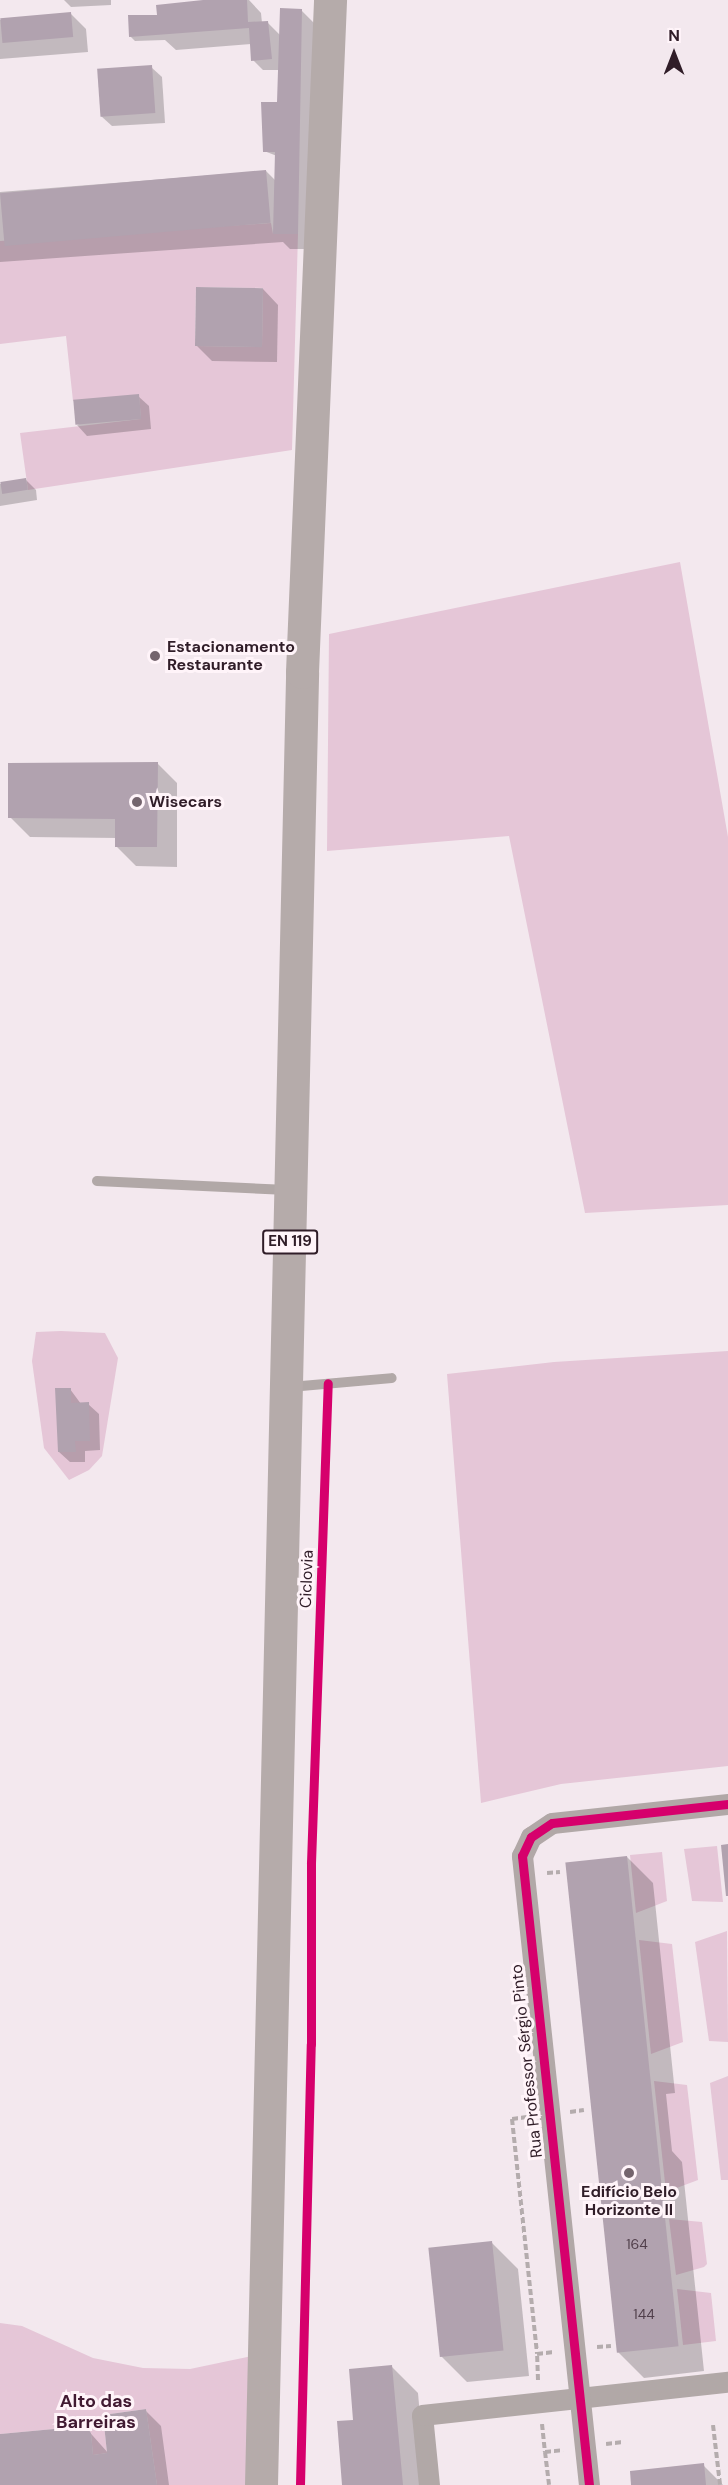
<!DOCTYPE html>
<html>
<head>
<meta charset="utf-8">
<style>
	body { margin:0 }
	#map { position:relative; width:728px; height:2485px; overflow:hidden; background:#f3e8ee; font-family:"DM Sans",sans-serif }
	div>[style] { position:absolute }
	[style*='--x'] { left:calc(var(--x)*1px); top:calc(var(--y)*1px); width:calc(var(--w)*1px); rotate:calc(var(--a)*1deg) }
	.green>* { inset:0; background:#e5c6d7 }
	.shadow>* { inset:0; background:#0003 }
	.building>* { inset:0; background:#b1a2af; transform-origin:0 0 }
	.path>* { height:4px; margin-top:-2px; transform-origin:0; background:repeating-linear-gradient(90deg,#b4acad 0 6px,transparent 0 9px) }
	.lane>* { height:10px; margin:-5px; padding:0 5px; transform-origin:5px; border-radius:5px; background:#b1a8a7 }
	.street>* { height:21px; margin:-10.5px; padding:0 10.5px; transform-origin:10.5px; border-radius:10.5px; background:#b1a8a7 }
	.primary>* { height:33px; margin:-16.5px; padding:0 16.5px; transform-origin:16.5px; border-radius:16.5px; background:#b5abaa }
	.cycleway>* { height:9px; margin:-4.5px; padding:0 4.5px; transform-origin:4.5px; border-radius:4.5px; background:#d6006c }
	.dots>* { width:16px; height:16px; translate:-50% -50%; box-sizing:border-box; border:3px solid #fff4f9; border-radius:50% }
	span { translate:-50% -50%; white-space:nowrap; text-align:center; line-height:1.15; -webkit-text-stroke:6px #fff4f9; paint-order:stroke }
	.number-label { font-size:14px; color:#503e4a }
	.number-label span { -webkit-text-stroke-width:0 }
	.shield-label span { padding:2px 4px; background:#fff4f9; border:2px solid; border-radius:4px; -webkit-text-stroke-width:0 }
	.shield-label { font-size:15px; color:#301d28; font-weight:700 }
	.poi-label { font-size:16px; color:#301d28; font-weight:700 }
	.left { translate:0 -50%; text-align:left }
	.street-label { font-size:16px; color:#301d28 }
	.neighbourhood-label { font-size:18px; color:#411a32; font-weight:700 }
	.north { position:absolute; left:644px; top:24px; width:60px; height:60px; -webkit-text-stroke:4px #fff4f9; paint-order:stroke; rotate:0deg; font-size:16px; font-weight:700; line-height:24px; text-align:center; color:#301d28 }
	.north::after { content:''; display:block; margin:auto; width:21px; height:27px; background:#301d28; clip-path:polygon(50% 0,100% 100%,50% 72%,0 100%) }
</style>
</head>
<body>
<div id="map">
	<div class="green">
		<i style="clip-path:polygon(evenodd,271px 223px,273px 234px,298px 234px,292px 450px,28px 490px,20px 433px,141px 419px,139px 395px,73px 401px,66px 336px,0 344px,0 241px,271px 223px,196px 287px,263px 288px,262px 347px,195px 346px,196px 287px)"></i>
		<i style="clip-path:polygon(680px 562px,728px 837px,728px 1205px,585px 1213px,509px 836px,327px 851px,329px 634px)"></i>
		<i style="clip-path:polygon(61px 1331px,105px 1333px,118px 1358px,102px 1456px,89px 1470px,69px 1480px,44px 1448px,32px 1361px,36px 1332px)"></i>
		<i style="clip-path:polygon(728px 1351px,728px 1766px,561px 1784px,481px 1803px,447px 1374px,554px 1362px)"></i>
		<i style="clip-path:polygon(717px 1846px,723px 1902px,692px 1901px,684px 1849px)"></i>
		<i style="clip-path:polygon(662px 1852px,667px 1901px,636px 1913px,630px 1855px)"></i>
		<i style="clip-path:polygon(727px 1931px,728px 2042px,709px 2041px,695px 1942px)"></i>
		<i style="clip-path:polygon(639px 1940px,672px 1944px,683px 2042px,651px 2054px)"></i>
		<i style="clip-path:polygon(728px 2076px,728px 2180px,721px 2180px,710px 2083px)"></i>
		<i style="clip-path:polygon(654px 2081px,687px 2085px,698px 2180px,666px 2192px)"></i>
		<i style="clip-path:polygon(669px 2219px,702px 2222px,707px 2264px,704px 2267px,676px 2275px)"></i>
		<i style="clip-path:polygon(677px 2289px,711px 2293px,716px 2341px,683px 2345px)"></i>
		<i style="clip-path:polygon(0 2323px,22px 2326px,93px 2358px,143px 2368px,190px 2369px,252px 2356px,249px 2485px,157px 2485px,146px 2409px,103px 2415px,107px 2453px,93px 2455px,91px 2433px,86px 2426px,0 2434px)"></i>
	</div>
	<div class="shadow">
		<i style="clip-path:polygon(64px 0,111px 0,111px 5px,71px 7px)"></i>
		<i style="clip-path:polygon(218px 0,249px 0,261px 13px,262px 23px,267px 22px,280px 35px,302px 11px,317px 26px,312px 249px,290px 249px,283px 242px,0 262px,0 192px,266px 171px,276px 181px,277px 156px,264px 151px,278px 105px,279px 70px,263px 70px,253px 60px,251px 44px,176px 50px,165px 40px,135px 41px,130px 36px,157px 17px)"></i>
		<i style="clip-path:polygon(71px 14px,86px 29px,88px 52px,0 59px,0 20px)"></i>
		<i style="clip-path:polygon(151px 67px,162px 77px,165px 123px,112px 126px,101px 116px)"></i>
		<i style="clip-path:polygon(263px 289px,278px 305px,277px 362px,212px 361px,196px 345px)"></i>
		<i style="clip-path:polygon(138px 396px,149px 406px,151px 429px,87px 436px,77px 425px)"></i>
		<i style="clip-path:polygon(26px 480px,36px 490px,37px 500px,0 506px,0 484px)"></i>
		<i style="clip-path:polygon(158px 764px,177px 783px,177px 867px,136px 866px,116px 846px,117px 838px,30px 837px,10px 817px)"></i>
		<i style="clip-path:polygon(70px 1389px,81px 1404px,88px 1404px,99px 1414px,100px 1450px,85px 1451px,85px 1462px,70px 1462px,59px 1452px)"></i>
		<i style="clip-path:polygon(627px 1857px,653px 1883px,675px 2093px,666px 2094px,672px 2151px,682px 2162px,704px 2371px,644px 2378px,618px 2352px)"></i>
		<i style="clip-path:polygon(492px 2243px,518px 2269px,529px 2376px,467px 2382px,441px 2356px)"></i>
		<i style="clip-path:polygon(392px 2367px,418px 2393px,426px 2485px,344px 2485px,355px 2422px)"></i>
		<i style="clip-path:polygon(146px 2411px,161px 2426px,169px 2485px,0 2485px,0 2436px,85px 2427px,109px 2454px)"></i>
		<i style="clip-path:polygon(703px 2465px,723px 2485px,633px 2485px)"></i>
	</div>
	<div class="building">
		<i style="clip-path:polygon(203px 0,247px 0,248px 22px,268px 21px,272px 59px,251px 61px,249px 28px,129px 37px,128px 15px,157px 15px,156px 5px)"></i>
		<i style="clip-path:polygon(280px 8px,302px 9px,298px 234px,273px 234px,275px 152px,263px 152px,261px 102px,277px 102px)"></i>
		<i style="left:71px;top:12px;width:25px;height:71px;rotate:85deg"></i>
		<i style="left:152px;top:65px;width:48px;height:55px;rotate:86deg"></i>
		<i style="left:266px;top:170px;width:53px;height:267px;rotate:85deg"></i>
		<i style="left:196px;top:287px;width:67px;height:59px;rotate:1deg"></i>
		<i style="left:139px;top:394px;width:25px;height:66px;rotate:85deg"></i>
		<i style="left:26px;top:478px;width:12px;height:26px;rotate:81deg"></i>
		<i style="clip-path:polygon(158px 762px,157px 847px,115px 847px,115px 819px,8px 818px,8px 763px)"></i>
		<i style="clip-path:polygon(55px 1388px,71px 1388px,71px 1403px,89px 1402px,90px 1441px,75px 1441px,76px 1452px,58px 1452px)"></i>
		<i style="clip-path:polygon(728px 1844px,728px 1896px,726px 1896px,721px 1845px)"></i>
		<i style="left:627px;top:1856px;width:493px;height:62px;rotate:84deg"></i>
		<i style="left:492px;top:2241px;width:110px;height:64px;rotate:84deg"></i>
		<i style="clip-path:polygon(392px 2365px,403px 2485px,342px 2485px,337px 2421px,353px 2420px,349px 2369px)"></i>
		<i style="clip-path:polygon(146px 2409px,157px 2485px,0 2485px,0 2434px,86px 2426px,91px 2433px,93px 2455px,107px 2453px,103px 2415px)"></i>
		<i style="clip-path:polygon(704px 2463px,706px 2485px,631px 2485px,630px 2471px)"></i>
	</div>
	<div class="path">
		<i style="--x:547;--y:1873;--w:13;--a:-4"></i>
		<i style="--x:570;--y:2112;--w:14;--a:-8"></i>
		<i style="--x:527;--y:2117;--w:15;--a:172"></i>
		<i style="--x:512;--y:2119;--w:236;--a:83.9"></i>
		<i style="--x:597;--y:2347;--w:14;--a:-4"></i>
		<i style="--x:538;--y:2380;--w:26;--a:-92"></i>
		<i style="--x:537;--y:2354;--w:17;--a:-7"></i>
		<i style="--x:542;--y:2424;--w:28;--a:84"></i>
		<i style="--x:545;--y:2452;--w:18;--a:-6"></i>
		<i style="--x:713;--y:2425;--w:60;--a:83.3"></i>
		<i style="--x:606;--y:2444;--w:17;--a:-7"></i>
		<i style="--x:545;--y:2452;--w:33;--a:83"></i>
	</div>
	<div class="lane">
		<i style="--x:97;--y:1181;--w:191;--a:2.7"></i>
		<i style="--x:290;--y:1387;--w:102;--a:-5"></i>
	</div>
	<div class="street">
		<i style="--x:429;--y:2485;--w:70;--a:-95.7"></i>
		<i style="--x:422;--y:2415;--w:308;--a:-6.2"></i>
		<i style="--x:589;--y:2485;--w:633;--a:-96.08"></i>
		<i style="--x:522;--y:1856;--w:21;--a:-65"></i>
		<i style="--x:531;--y:1837;--w:25;--a:-34"></i>
		<i style="--x:552;--y:1823;--w:177;--a:-6.2"></i>
	</div>
	<div class="primary">
		<i style="--x:261;--y:2485;--w:1813;--a:-88.7"></i>
		<i style="--x:302;--y:672;--w:673;--a:-87.61"></i>
	</div>
	<div class="cycleway">
		<i style="--x:300;--y:2485;--w:441;--a:-88.6"></i>
		<i style="--x:311;--y:2044;--w:181;--a:-90"></i>
		<i style="--x:311;--y:1863;--w:480;--a:-88"></i>
		<i style="--x:589;--y:2485;--w:633;--a:-96.08"></i>
		<i style="--x:522;--y:1856;--w:21;--a:-65"></i>
		<i style="--x:531;--y:1837;--w:25;--a:-34"></i>
		<i style="--x:552;--y:1823;--w:177;--a:-6.2"></i>
	</div>
	<div class="dots">
		<i style="left:155px;top:656px;background:#74646d"></i>
		<i style="left:137px;top:802px;background:#74646d"></i>
		<i style="left:629px;top:2173px;background:#74646d"></i>
	</div>
	<div class="number-label">
		<span style="left:637px;top:2244px">164</span>
		<span style="left:644px;top:2314px">144</span>
	</div>
	<div class="shield-label">
		<span style="left:290px;top:1242px">EN 119</span>
	</div>
	<div class="poi-label">
		<span class="left" style="left:167px;top:656px">Estacionamento<br>Restaurante</span>
		<span class="left" style="left:149px;top:802px">Wisecars</span>
		<span style="left:629px;top:2201px">Edifício Belo<br>Horizonte II</span>
	</div>
	<div class="street-label">
		<span style="left:307px;top:1579px;rotate:-88deg">Ciclovia</span>
		<span style="left:527px;top:2061px;rotate:-96deg">Rua Professor Sérgio Pinto</span>
	</div>
	<div class="neighbourhood-label">
		<span style="left:96px;top:2412px">Alto das<br>Barreiras</span>
	</div>
	<div class="north">N</div>
</div>
</body>
</html>
